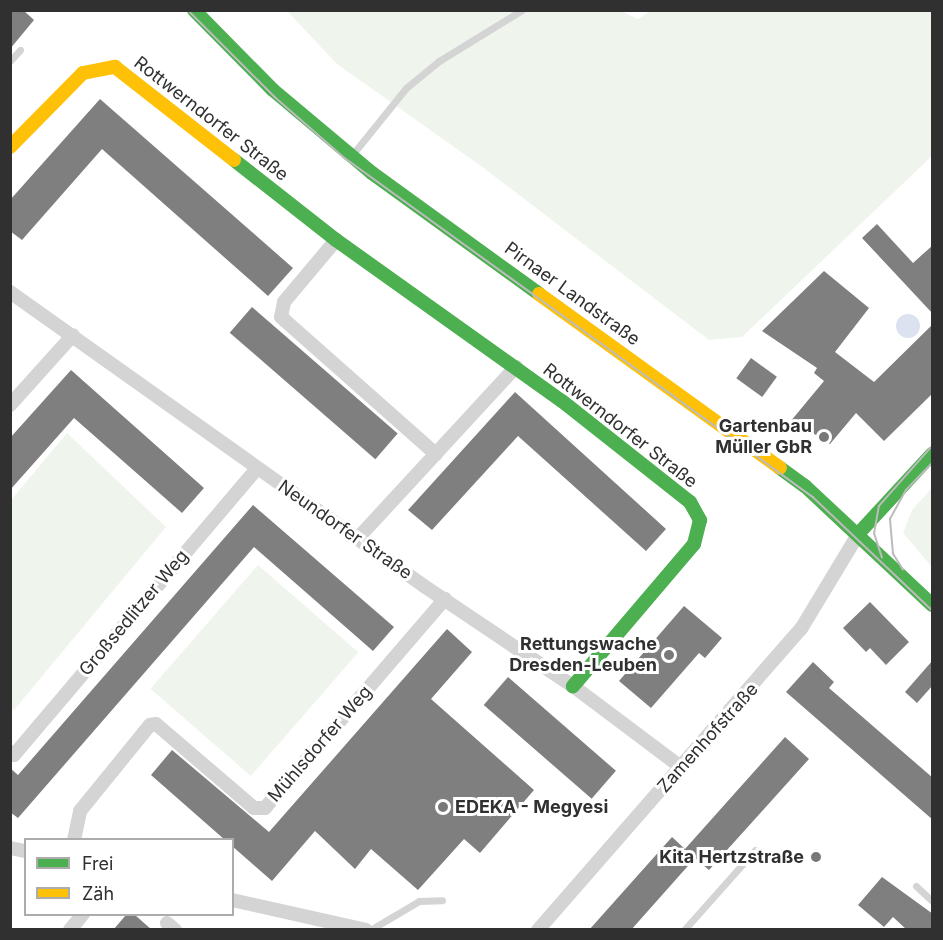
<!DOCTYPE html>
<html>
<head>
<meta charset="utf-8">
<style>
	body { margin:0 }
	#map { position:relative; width:943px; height:940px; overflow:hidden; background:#fff; font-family:Inter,sans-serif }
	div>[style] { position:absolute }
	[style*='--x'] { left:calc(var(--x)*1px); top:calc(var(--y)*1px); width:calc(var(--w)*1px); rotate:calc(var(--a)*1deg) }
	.green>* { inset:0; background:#eff5ed; transform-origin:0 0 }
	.water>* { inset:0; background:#dce2f0 }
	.round { border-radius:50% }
	.building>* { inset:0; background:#7f7f7f; transform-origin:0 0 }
	.lane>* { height:7px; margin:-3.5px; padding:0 3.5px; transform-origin:3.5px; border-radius:3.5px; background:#d4d4d4 }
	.street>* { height:14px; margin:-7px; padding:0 7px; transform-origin:7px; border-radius:7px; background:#d4d4d4 }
	.fast>* { height:14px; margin:-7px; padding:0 7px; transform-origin:7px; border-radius:7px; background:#4caf50 }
	.slow>* { height:14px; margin:-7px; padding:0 7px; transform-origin:7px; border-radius:7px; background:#ffc107 }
	.tram>* { height:1.5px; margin:-0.75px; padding:0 0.75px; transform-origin:0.75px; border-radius:0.75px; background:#bcbcbc }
	.dots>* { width:16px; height:16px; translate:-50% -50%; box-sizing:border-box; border:3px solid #fff; border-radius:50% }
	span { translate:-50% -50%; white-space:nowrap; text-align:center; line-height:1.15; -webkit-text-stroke:6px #fff; paint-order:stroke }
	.street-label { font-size:18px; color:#303030 }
	.poi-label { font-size:18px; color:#303030; font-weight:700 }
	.right { translate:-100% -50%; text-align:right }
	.left { translate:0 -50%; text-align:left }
	.frame { position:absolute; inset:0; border:12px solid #303030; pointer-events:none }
	.legend { position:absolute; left:24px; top:838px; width:210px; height:78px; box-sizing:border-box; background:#fff; border:2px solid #acacac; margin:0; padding:8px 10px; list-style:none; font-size:18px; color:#303030 }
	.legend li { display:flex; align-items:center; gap:12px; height:30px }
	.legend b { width:30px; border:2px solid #acacac }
</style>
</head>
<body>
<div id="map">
	<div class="green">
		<i style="clip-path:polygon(619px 10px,638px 19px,652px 10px,932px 11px,932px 156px,742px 337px,709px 340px,481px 166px,337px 64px,287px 11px)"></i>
		<i style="clip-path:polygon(67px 433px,166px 527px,14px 710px,10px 707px,11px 500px)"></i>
		<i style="clip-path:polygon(932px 488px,932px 567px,903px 533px,912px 510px)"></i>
		<i style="left:258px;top:565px;width:133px;height:164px;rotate:41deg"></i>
	</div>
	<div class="water">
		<i class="round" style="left:896px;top:314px;width:24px;height:24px"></i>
	</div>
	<div class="building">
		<i style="clip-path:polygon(10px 10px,23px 10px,34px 20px,10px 49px)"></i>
		<i style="clip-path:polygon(100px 99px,293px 268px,268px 296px,102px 149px,22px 240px,10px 231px,10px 200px)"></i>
		<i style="clip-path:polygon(877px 224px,913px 263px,933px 245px,933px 314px,862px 238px)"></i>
		<i style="clip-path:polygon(824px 271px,869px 308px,835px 352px,874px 382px,933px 324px,933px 393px,884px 441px,856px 413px,830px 444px,805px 428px,802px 432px,790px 422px,824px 381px,814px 373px,817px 368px,762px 331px)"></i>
		<i style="left:252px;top:307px;width:193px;height:34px;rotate:41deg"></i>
		<i style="left:751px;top:358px;width:32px;height:25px;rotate:36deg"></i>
		<i style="clip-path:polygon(71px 370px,204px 488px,182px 513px,74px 418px,10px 490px,10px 438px)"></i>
		<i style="clip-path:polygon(515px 392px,666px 529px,646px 551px,518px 436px,432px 530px,408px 510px)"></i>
		<i style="clip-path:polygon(253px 505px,394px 627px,373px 651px,254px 547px,18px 818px,10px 812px,10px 768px,18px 775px)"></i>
		<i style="clip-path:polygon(870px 602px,909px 642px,886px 665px,870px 648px,866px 652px,843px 628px)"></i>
		<i style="clip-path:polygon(684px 606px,722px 638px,705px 658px,699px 653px,651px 708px,619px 681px)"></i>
		<i style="clip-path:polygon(447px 629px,472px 652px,431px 699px,534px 790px,480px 853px,464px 839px,418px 890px,371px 849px,355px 869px,315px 831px,272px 881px,232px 846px,232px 840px,225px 840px,151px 775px,172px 750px,269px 832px)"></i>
		<i style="clip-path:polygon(933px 660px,933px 685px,917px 703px,905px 692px)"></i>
		<i style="clip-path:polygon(813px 662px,834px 682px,829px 688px,933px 778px,933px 820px,786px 692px)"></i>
		<i style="left:508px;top:677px;width:143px;height:37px;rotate:41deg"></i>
		<i style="clip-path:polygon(785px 737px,809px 759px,709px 870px,695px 858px,631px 930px,589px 930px,672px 837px,685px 849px)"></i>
		<i style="clip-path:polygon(882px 877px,933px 914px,933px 930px,907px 930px,893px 917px,884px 927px,858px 905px)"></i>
		<i style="clip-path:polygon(126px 915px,135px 915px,152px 930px,113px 930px)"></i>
	</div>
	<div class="lane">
		<i style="--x:10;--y:61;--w:15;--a:-48"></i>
		<i style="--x:352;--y:155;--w:86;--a:-51.1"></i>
		<i style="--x:406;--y:88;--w:43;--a:-39.3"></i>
		<i style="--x:439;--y:61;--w:97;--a:-31.6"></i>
		<i style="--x:916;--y:886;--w:22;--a:43"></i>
		<i style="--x:370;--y:930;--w:57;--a:-30.6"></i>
		<i style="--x:419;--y:901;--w:23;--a:-2"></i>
		<i style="--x:684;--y:930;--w:107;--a:-48.4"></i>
	</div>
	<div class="street">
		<i style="--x:336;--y:240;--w:81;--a:130"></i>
		<i style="--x:284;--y:302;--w:15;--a:101"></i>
		<i style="--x:281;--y:317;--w:207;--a:41.5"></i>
		<i style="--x:10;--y:292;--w:508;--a:35.38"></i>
		<i style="--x:424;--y:586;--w:179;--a:33.9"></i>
		<i style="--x:573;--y:686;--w:135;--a:36.9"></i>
		<i style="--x:10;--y:405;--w:94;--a:-48"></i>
		<i style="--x:358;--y:538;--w:233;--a:-47.3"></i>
		<i style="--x:10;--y:752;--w:5;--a:37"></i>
		<i style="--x:14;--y:755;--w:376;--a:-49.7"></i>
		<i style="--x:74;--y:840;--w:30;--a:-78"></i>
		<i style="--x:80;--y:811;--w:111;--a:-50.9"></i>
		<i style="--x:150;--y:725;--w:6;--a:-9"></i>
		<i style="--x:156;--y:724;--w:129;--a:40.6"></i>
		<i style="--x:254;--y:808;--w:11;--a:0"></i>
		<i style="--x:265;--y:808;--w:276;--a:-49.3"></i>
		<i style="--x:10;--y:848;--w:16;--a:11"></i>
		<i style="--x:232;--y:900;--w:137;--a:12.6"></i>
		<i style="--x:167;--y:923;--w:11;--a:41"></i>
		<i style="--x:70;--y:930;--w:21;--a:-51"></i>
		<i style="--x:538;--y:930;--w:400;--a:-48.9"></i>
		<i style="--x:801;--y:629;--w:112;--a:-58.9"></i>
	</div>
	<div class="fast">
		<i style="--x:194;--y:10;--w:112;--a:45.4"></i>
		<i style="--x:273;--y:90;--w:129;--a:40"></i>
		<i style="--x:372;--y:173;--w:206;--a:35.9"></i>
		<i style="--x:234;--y:160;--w:130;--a:38.1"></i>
		<i style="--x:336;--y:240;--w:277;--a:35.5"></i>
		<i style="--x:562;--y:401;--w:163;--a:38.3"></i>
		<i style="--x:690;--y:502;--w:21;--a:61"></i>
		<i style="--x:700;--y:520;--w:25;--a:104"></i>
		<i style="--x:694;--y:544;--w:187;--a:130.4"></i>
		<i style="--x:780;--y:468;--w:31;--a:36"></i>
		<i style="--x:805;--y:486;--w:174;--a:43.1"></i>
		<i style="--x:859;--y:533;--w:108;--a:-47.3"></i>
	</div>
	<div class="slow">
		<i style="--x:10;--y:147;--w:104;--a:-45.4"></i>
		<i style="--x:83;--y:73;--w:33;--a:-11"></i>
		<i style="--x:115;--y:67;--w:151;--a:38"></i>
		<i style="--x:539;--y:294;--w:297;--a:35.8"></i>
	</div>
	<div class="tram">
		<i style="--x:188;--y:10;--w:123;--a:45"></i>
		<i style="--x:275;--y:97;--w:93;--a:41.1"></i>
		<i style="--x:345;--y:158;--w:578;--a:35.92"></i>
		<i style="--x:813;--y:497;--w:164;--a:43.5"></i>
		<i style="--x:882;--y:558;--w:25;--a:-108"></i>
		<i style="--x:874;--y:534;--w:28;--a:-80"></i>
		<i style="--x:879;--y:506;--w:80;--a:-48.5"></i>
		<i style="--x:903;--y:570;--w:19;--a:-122"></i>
		<i style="--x:893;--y:554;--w:35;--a:-95"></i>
		<i style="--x:890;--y:519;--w:33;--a:-61"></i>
		<i style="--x:906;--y:490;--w:37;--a:-46"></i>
	</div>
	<div class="dots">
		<i style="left:824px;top:437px;background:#787878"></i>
		<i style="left:669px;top:655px;background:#787878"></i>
		<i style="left:443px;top:807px;background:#787878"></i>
		<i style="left:816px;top:857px;background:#787878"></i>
	</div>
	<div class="street-label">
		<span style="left:211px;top:119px;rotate:38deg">Rottwerndorfer Straße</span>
		<span style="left:572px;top:294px;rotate:36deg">Pirnaer Landstraße</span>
		<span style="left:620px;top:426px;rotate:38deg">Rottwerndorfer Straße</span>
		<span style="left:345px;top:530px;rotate:35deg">Neundorfer Straße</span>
		<span style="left:134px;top:613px;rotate:-50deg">Großsedlitzer Weg</span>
		<span style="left:708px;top:738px;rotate:-48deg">Zamenhofstraße</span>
		<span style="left:320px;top:744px;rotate:-49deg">Mühlsdorfer Weg</span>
	</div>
	<div class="poi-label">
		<span class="right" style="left:812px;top:437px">Gartenbau<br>Müller GbR</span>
		<span class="right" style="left:657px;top:655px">Rettungswache<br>Dresden-Leuben</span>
		<span class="left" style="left:455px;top:807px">EDEKA - Megyesi</span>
		<span class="right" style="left:804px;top:857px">Kita Hertzstraße</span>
	</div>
	<div class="frame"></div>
	<ul class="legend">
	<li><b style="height:8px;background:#4caf50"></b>Frei</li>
	<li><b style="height:8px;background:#ffc107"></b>Zäh</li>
	</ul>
</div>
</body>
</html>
